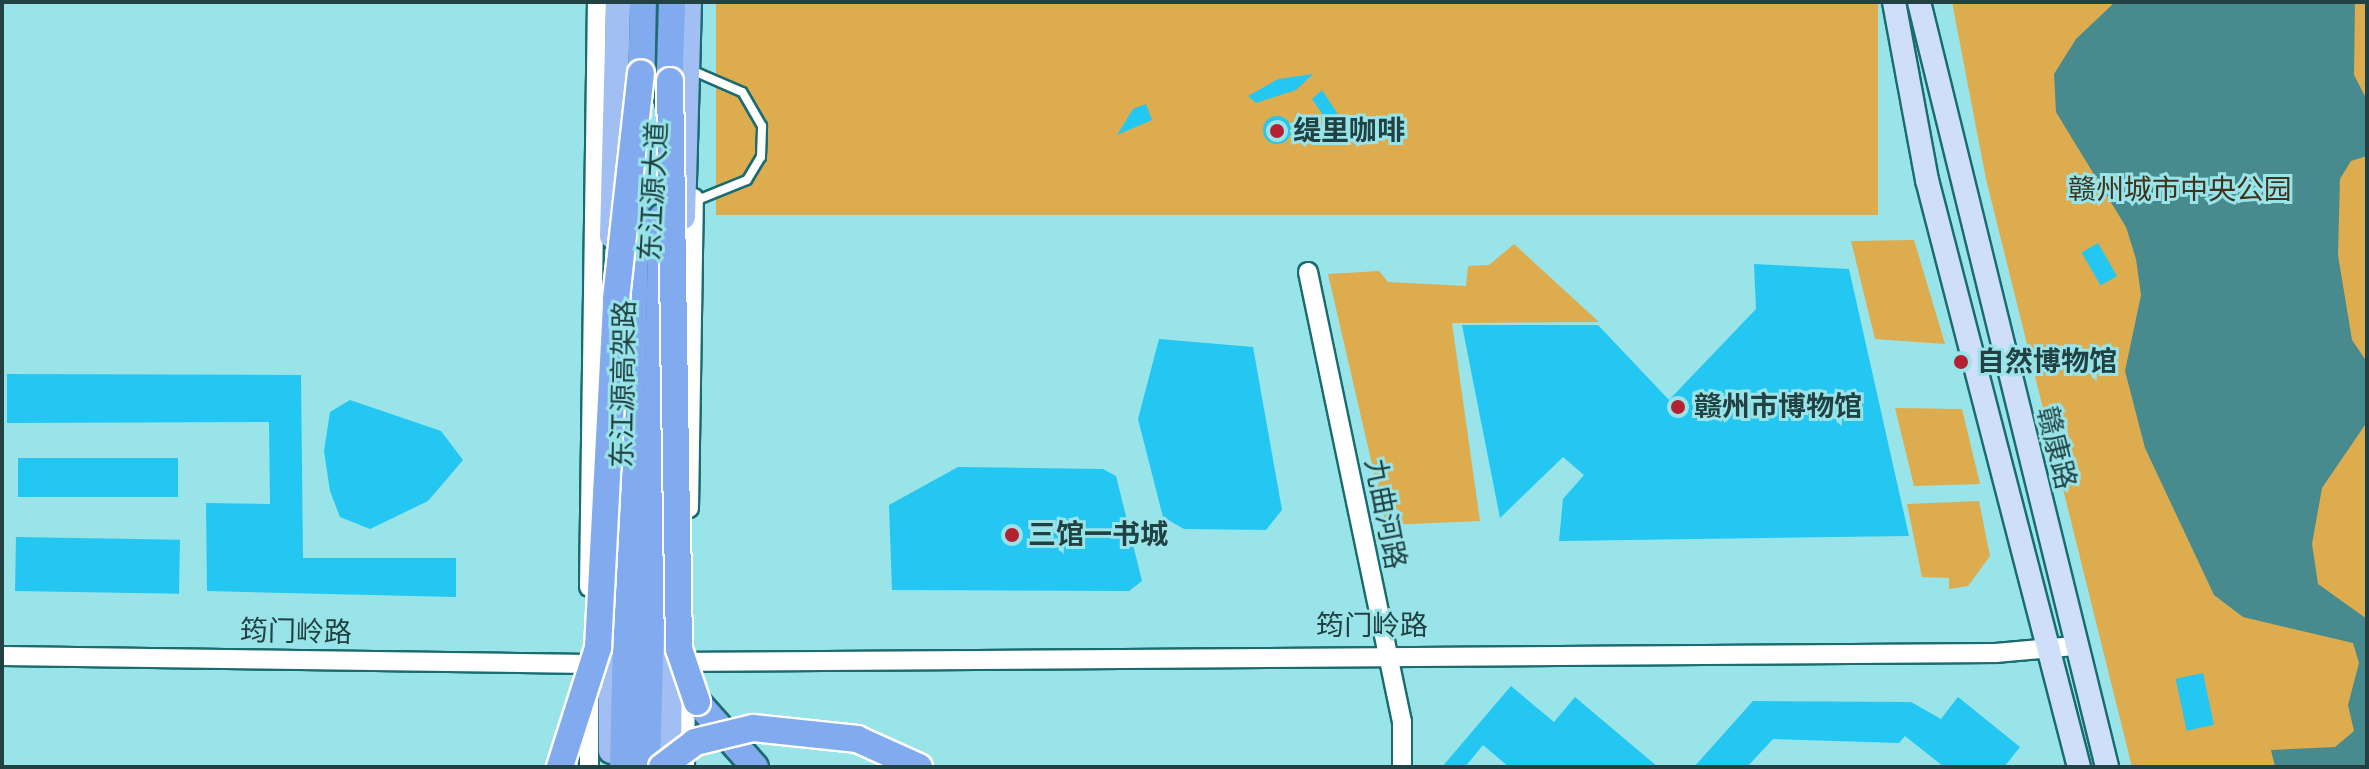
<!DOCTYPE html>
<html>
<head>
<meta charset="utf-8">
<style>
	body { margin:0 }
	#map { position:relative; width:2369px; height:769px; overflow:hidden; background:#98e4e9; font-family:Jost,"Noto Sans SC",sans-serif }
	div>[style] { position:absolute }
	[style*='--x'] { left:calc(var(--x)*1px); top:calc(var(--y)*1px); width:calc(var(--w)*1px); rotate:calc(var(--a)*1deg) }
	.green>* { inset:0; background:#ddac4f; transform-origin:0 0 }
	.water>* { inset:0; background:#488b8f }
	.building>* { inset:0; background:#23c7f1; transform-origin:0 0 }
	.round { border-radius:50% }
	.roads { filter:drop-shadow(2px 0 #1a6c71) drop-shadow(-2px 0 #1a6c71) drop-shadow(0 2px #1a6c71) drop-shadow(0 -2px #1a6c71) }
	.service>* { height:8px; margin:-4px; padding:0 4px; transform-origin:4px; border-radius:4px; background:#fff }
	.tertiary>* { height:18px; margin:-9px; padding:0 9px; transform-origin:9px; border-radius:9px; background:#fff }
	.secondary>* { height:22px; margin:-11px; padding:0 11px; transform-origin:11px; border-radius:11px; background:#d0dff9 }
	.primary>* { height:24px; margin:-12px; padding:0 12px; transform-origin:12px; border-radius:12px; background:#a1bff3 }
	.trunk>* { height:26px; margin:-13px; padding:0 13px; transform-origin:13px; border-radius:13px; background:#82aaef }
	.bridges { filter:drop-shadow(2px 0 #fff) drop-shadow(-2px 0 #fff) drop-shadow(0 2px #fff) drop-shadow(0 -2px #fff) }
	.trunk-bridge>* { height:26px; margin:-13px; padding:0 13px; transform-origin:13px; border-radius:13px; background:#82aaef }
	.dots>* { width:22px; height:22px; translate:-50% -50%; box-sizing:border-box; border:4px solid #98e4e9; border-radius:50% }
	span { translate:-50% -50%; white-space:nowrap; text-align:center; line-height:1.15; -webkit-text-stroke:6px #98e4e9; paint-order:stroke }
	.poi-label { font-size:28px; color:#214143; font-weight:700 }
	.left { translate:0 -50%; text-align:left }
	.park-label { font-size:28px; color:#40331d }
	.street-label { font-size:28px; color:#214143 }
	.frame { position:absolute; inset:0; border:4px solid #214143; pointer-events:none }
</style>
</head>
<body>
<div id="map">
	<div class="green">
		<i style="left:716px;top:2px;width:1162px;height:213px"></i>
		<i style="clip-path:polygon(1952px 2px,2367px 2px,2367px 767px,2132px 767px,1986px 179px)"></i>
		<i style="clip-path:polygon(1914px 240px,1945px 344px,1875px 339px,1851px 241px)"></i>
		<i style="clip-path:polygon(1514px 244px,1599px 322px,1452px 323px,1480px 521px,1386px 525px,1328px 274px,1379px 271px,1388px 282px,1466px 286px,1468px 266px,1489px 265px)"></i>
		<i style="clip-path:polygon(1895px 408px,1962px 409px,1980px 484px,1914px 486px)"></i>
		<i style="clip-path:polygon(1979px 501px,1990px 556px,1968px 586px,1949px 589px,1949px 578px,1922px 577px,1907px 504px)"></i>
	</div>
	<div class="water">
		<i style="clip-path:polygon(2115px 2px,2355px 2px,2354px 75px,2367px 100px,2367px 156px,2351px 161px,2340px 179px,2338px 255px,2352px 340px,2367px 362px,2367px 422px,2322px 488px,2312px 544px,2318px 584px,2367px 619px,2367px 766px,2275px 767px,2271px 750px,2335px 747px,2354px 731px,2348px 705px,2359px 663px,2353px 643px,2243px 617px,2214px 595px,2145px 448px,2125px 371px,2141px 295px,2136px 259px,2126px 227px,2056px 112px,2054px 74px,2076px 39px)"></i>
	</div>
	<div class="building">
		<i style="clip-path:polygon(1313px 74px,1296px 90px,1256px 103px,1248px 96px,1278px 79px)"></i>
		<i style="clip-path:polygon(1322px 90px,1343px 122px,1331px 127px,1312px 99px)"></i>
		<i style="clip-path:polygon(1146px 104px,1152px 120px,1117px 135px,1133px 109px)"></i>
		<i class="round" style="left:1263px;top:116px;width:28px;height:28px"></i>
		<i style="left:2098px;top:243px;width:38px;height:19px;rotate:60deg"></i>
		<i style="clip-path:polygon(1754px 264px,1849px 269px,1909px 536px,1559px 541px,1563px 499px,1584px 475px,1563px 457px,1500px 518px,1462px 325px,1598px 325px,1669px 400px,1756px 309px)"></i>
		<i style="clip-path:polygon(1159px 339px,1253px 347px,1282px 510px,1266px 530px,1184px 529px,1163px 517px,1138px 419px)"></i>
		<i style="clip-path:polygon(7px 374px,301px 375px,303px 558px,456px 558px,456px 597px,207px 591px,206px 503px,270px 504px,269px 422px,7px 423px)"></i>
		<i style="clip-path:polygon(350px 400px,441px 431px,463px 460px,428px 501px,370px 529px,340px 517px,330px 491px,324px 451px,330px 412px)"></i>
		<i style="left:18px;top:458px;width:160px;height:39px"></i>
		<i style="clip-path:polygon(958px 467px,1103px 469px,1116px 476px,1142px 581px,1129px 591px,892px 590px,889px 505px)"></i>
		<i style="left:16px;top:537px;width:164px;height:54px;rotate:1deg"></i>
		<i style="left:2203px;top:673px;width:53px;height:28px;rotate:78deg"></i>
		<i style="clip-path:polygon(1511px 686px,1554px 722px,1575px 697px,1658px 767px,1509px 767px,1483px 745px,1465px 767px,1442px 767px)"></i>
		<i style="clip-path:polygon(1958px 697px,2020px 747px,2004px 767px,1944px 767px,1905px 736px,1899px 743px,1773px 739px,1747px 767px,1694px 767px,1753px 701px,1911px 702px,1941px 719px)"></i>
	</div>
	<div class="roads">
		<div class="service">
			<i style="--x:695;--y:201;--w:56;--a:-22"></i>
			<i style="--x:747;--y:180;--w:27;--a:-59"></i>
			<i style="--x:761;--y:157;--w:31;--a:-88"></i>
			<i style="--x:762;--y:126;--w:39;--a:-120"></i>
			<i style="--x:742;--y:92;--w:50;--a:-156.5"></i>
		</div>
		<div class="tertiary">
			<i style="--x:1308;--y:272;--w:460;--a:78.2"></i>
			<i style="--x:1402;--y:722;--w:45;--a:90"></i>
			<i style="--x:689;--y:508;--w:310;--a:-89.1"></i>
			<i style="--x:589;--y:587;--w:585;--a:-89.22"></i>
			<i style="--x:2;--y:656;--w:587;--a:0.78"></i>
			<i style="--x:672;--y:662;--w:1324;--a:-0.39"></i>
			<i style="--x:1996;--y:653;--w:78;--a:-5.1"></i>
			<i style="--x:589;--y:767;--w:70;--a:-90"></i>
			<i style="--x:685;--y:767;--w:81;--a:-89.3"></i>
		</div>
		<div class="secondary">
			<i style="--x:1894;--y:2;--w:181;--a:79.5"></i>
			<i style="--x:1927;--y:180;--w:606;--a:75.48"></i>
			<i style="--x:1919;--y:2;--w:788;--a:76.19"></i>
		</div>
		<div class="primary">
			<i style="--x:683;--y:217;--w:215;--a:-88.4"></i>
			<i style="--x:612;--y:236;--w:234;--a:-88.5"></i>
			<i style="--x:610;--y:620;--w:131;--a:89.6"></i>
			<i style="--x:669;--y:767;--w:138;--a:-89.6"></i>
		</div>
		<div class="trunk">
			<i style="--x:641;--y:94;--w:92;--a:-88.8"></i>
			<i style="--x:669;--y:102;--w:100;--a:-88.3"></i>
			<i style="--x:697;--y:702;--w:87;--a:48.3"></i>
			<i style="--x:623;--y:767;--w:554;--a:-88.66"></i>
			<i style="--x:647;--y:767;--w:550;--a:-88.44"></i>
		</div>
	</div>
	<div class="bridges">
		<div class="trunk-bridge">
			<i style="--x:670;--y:81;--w:568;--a:89.09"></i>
			<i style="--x:679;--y:649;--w:56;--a:71.2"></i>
			<i style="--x:560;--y:767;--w:125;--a:-72.3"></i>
			<i style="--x:598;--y:648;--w:349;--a:-87"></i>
			<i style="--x:616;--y:299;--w:227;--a:-83.7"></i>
			<i style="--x:662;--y:767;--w:41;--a:-37.1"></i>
			<i style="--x:695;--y:742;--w:60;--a:-13.6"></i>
			<i style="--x:753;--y:728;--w:105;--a:6"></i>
			<i style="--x:857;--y:739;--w:68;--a:24.3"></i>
		</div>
	</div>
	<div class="dots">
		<i style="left:1277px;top:131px;background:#b32133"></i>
		<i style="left:1961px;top:362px;background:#b32133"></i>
		<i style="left:1678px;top:407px;background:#b32133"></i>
		<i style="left:1012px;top:535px;background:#b32133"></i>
	</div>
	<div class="poi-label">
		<span class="left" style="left:1293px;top:131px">缇里咖啡</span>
		<span class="left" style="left:1977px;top:362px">自然博物馆</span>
		<span class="left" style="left:1694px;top:407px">赣州市博物馆</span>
		<span class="left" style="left:1028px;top:535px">三馆一书城</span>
	</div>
	<div class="park-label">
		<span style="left:2180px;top:190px">赣州城市中央公园</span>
	</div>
	<div class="street-label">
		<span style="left:654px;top:191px;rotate:-87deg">东江源大道</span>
		<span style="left:624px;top:384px;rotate:-89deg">东江源高架路</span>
		<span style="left:2056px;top:448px;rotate:76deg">赣康路</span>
		<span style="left:1385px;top:514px;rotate:79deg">九曲河路</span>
		<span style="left:1372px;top:626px">筠门岭路</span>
		<span style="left:296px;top:632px;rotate:1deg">筠门岭路</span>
	</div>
	<div class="frame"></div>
</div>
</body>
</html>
